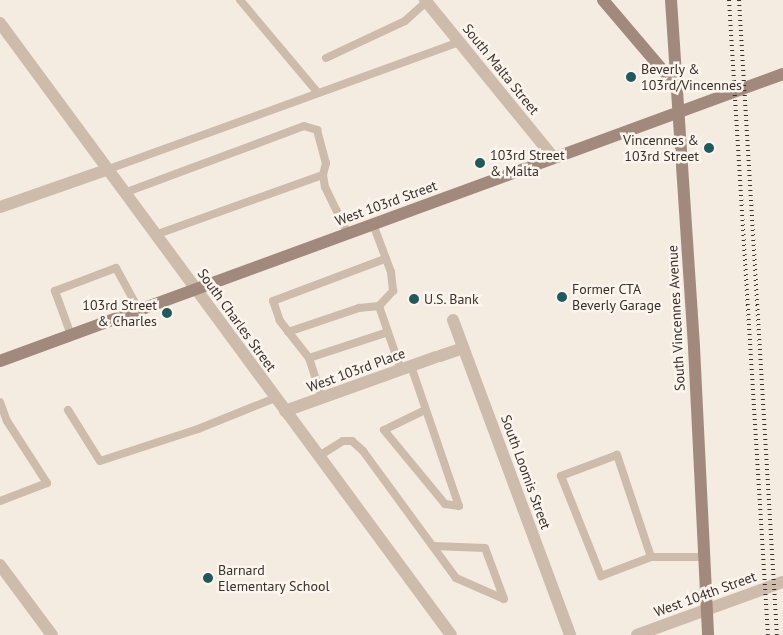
<!DOCTYPE html>
<html>
<head>
<meta charset="utf-8">
<style>
	body { margin:0 }
	#map { position:relative; width:783px; height:635px; overflow:hidden; background:#f4ebe1; font-family:"PT Sans",sans-serif }
	div>[style] { position:absolute }
	[style*='--x'] { left:calc(var(--x)*1px); top:calc(var(--y)*1px); width:calc(var(--w)*1px); rotate:calc(var(--a)*1deg) }
	.service>* { height:8px; margin:-4px; padding:0 4px; transform-origin:4px; border-radius:4px; background:#cdbbac }
	.minor>* { height:12px; margin:-6px; padding:0 6px; transform-origin:6px; border-radius:6px; background:#cdbbac }
	.secondary>* { height:12px; margin:-6px; padding:0 6px; transform-origin:6px; border-radius:6px; background:#a18a7d }
	.rail>* { height:4px; margin-top:-2px; transform-origin:0; background:repeating-linear-gradient(90deg,#3b302b 0 1px,transparent 0 5px) }
	.dots>* { width:14px; height:14px; translate:-50% -50%; box-sizing:border-box; border:2px solid #fbf5ee; border-radius:50% }
	span { translate:-50% -50%; white-space:nowrap; text-align:center; line-height:1.15; -webkit-text-stroke:5px #fbf5ee; paint-order:stroke }
	.street-label { font-size:14px; color:#3b302b }
	.poi-label { font-size:14px; color:#3b302b }
	.left { translate:0 -50%; text-align:left }
	.right { translate:-100% -50%; text-align:right }
</style>
</head>
<body>
<div id="map">
	<div class="service">
		<i style="--x:240;--y:0;--w:121;--a:50"></i>
		<i style="--x:326;--y:58;--w:87;--a:-25.1"></i>
		<i style="--x:405;--y:21;--w:28;--a:-42"></i>
		<i style="--x:106;--y:170;--w:375;--a:-19.9"></i>
		<i style="--x:124;--y:193;--w:192;--a:-20.4"></i>
		<i style="--x:304;--y:126;--w:14;--a:17"></i>
		<i style="--x:317;--y:130;--w:34;--a:75"></i>
		<i style="--x:326;--y:163;--w:12;--a:104"></i>
		<i style="--x:323;--y:175;--w:12;--a:81"></i>
		<i style="--x:325;--y:187;--w:52;--a:63.9"></i>
		<i style="--x:155;--y:235;--w:178;--a:-19.7"></i>
		<i style="--x:379;--y:306;--w:68;--a:71"></i>
		<i style="--x:288;--y:332;--w:75;--a:-18.7"></i>
		<i style="--x:359;--y:308;--w:20;--a:-6"></i>
		<i style="--x:379;--y:306;--w:21;--a:-47"></i>
		<i style="--x:393;--y:291;--w:19;--a:-96"></i>
		<i style="--x:391;--y:272;--w:51;--a:-110.6"></i>
		<i style="--x:71;--y:335;--w:47;--a:-110"></i>
		<i style="--x:55;--y:291;--w:65;--a:-20.7"></i>
		<i style="--x:116;--y:268;--w:48;--a:61.3"></i>
		<i style="--x:309;--y:358;--w:83;--a:-18.2"></i>
		<i style="--x:411;--y:366;--w:148;--a:71.1"></i>
		<i style="--x:459;--y:506;--w:14;--a:-172"></i>
		<i style="--x:445;--y:504;--w:96;--a:-129.5"></i>
		<i style="--x:384;--y:430;--w:46;--a:-26"></i>
		<i style="--x:322;--y:398;--w:42;--a:-108"></i>
		<i style="--x:309;--y:358;--w:47;--a:-128.1"></i>
		<i style="--x:280;--y:321;--w:21;--a:-109"></i>
		<i style="--x:273;--y:301;--w:120;--a:-20.6"></i>
		<i style="--x:0;--y:402;--w:20;--a:70"></i>
		<i style="--x:7;--y:421;--w:74;--a:57.2"></i>
		<i style="--x:47;--y:483;--w:50;--a:159"></i>
		<i style="--x:68;--y:410;--w:60;--a:57.9"></i>
		<i style="--x:100;--y:461;--w:103;--a:-18.1"></i>
		<i style="--x:198;--y:429;--w:83;--a:-21.9"></i>
		<i style="--x:319;--y:456;--w:28;--a:-32"></i>
		<i style="--x:343;--y:441;--w:9;--a:0"></i>
		<i style="--x:352;--y:441;--w:15;--a:42"></i>
		<i style="--x:363;--y:451;--w:157;--a:53.8"></i>
		<i style="--x:456;--y:578;--w:52;--a:23.6"></i>
		<i style="--x:504;--y:599;--w:54;--a:-110.4"></i>
		<i style="--x:485;--y:548;--w:52;--a:-177.8"></i>
		<i style="--x:651;--y:557;--w:108;--a:-108.4"></i>
		<i style="--x:617;--y:455;--w:60;--a:159.4"></i>
		<i style="--x:561;--y:476;--w:108;--a:68.2"></i>
		<i style="--x:601;--y:576;--w:53;--a:-20.8"></i>
		<i style="--x:651;--y:557;--w:52;--a:0"></i>
	</div>
	<div class="minor">
		<i style="--x:425;--y:0;--w:203;--a:50.8"></i>
		<i style="--x:0;--y:23;--w:760;--a:53.61"></i>
		<i style="--x:0;--y:207;--w:112;--a:-19.2"></i>
		<i style="--x:453;--y:320;--w:336;--a:69.6"></i>
		<i style="--x:440;--y:356;--w:24;--a:-19"></i>
		<i style="--x:285;--y:411;--w:160;--a:-19.7"></i>
		<i style="--x:0;--y:565;--w:87;--a:53.4"></i>
		<i style="--x:637;--y:635;--w:155;--a:-20"></i>
	</div>
	<div class="secondary">
		<i style="--x:603;--y:0;--w:114;--a:49.6"></i>
		<i style="--x:671;--y:0;--w:348;--a:86.2"></i>
		<i style="--x:694;--y:347;--w:288;--a:87.2"></i>
		<i style="--x:0;--y:361;--w:834;--a:-20.13"></i>
	</div>
	<div class="rail">
		<i style="--x:729;--y:0;--w:636;--a:86.49"></i>
		<i style="--x:739;--y:0;--w:636;--a:86.58"></i>
	</div>
	<div class="dots">
		<i style="left:631px;top:77px;background:#1f5a5e"></i>
		<i style="left:709px;top:148px;background:#1f5a5e"></i>
		<i style="left:480px;top:163px;background:#1f5a5e"></i>
		<i style="left:562px;top:297px;background:#1f5a5e"></i>
		<i style="left:414px;top:299px;background:#1f5a5e"></i>
		<i style="left:167px;top:313px;background:#1f5a5e"></i>
		<i style="left:208px;top:578px;background:#1f5a5e"></i>
	</div>
	<div class="street-label">
		<span style="left:501px;top:69px;rotate:51deg">South Malta Street</span>
		<span style="left:386px;top:203px;rotate:-20deg">West 103rd Street</span>
		<span style="left:676px;top:318px;rotate:-93deg">South Vincennes Avenue</span>
		<span style="left:237px;top:320px;rotate:54deg">South Charles Street</span>
		<span style="left:356px;top:370px;rotate:-20deg">West 103rd Place</span>
		<span style="left:526px;top:472px;rotate:70deg">South Loomis Street</span>
		<span style="left:705px;top:594px;rotate:-20deg">West 104th Street</span>
	</div>
	<div class="poi-label">
		<span class="left" style="left:641px;top:77px">Beverly &amp;<br>103rd/Vincennes</span>
		<span class="right" style="left:699px;top:148px">Vincennes &amp;<br>103rd Street</span>
		<span class="left" style="left:490px;top:163px">103rd Street<br>&amp; Malta</span>
		<span class="left" style="left:572px;top:297px">Former CTA<br>Beverly Garage</span>
		<span class="left" style="left:424px;top:299px">U.S. Bank</span>
		<span class="right" style="left:157px;top:313px">103rd Street<br>&amp; Charles</span>
		<span class="left" style="left:218px;top:578px">Barnard<br>Elementary School</span>
	</div>
</div>
</body>
</html>
